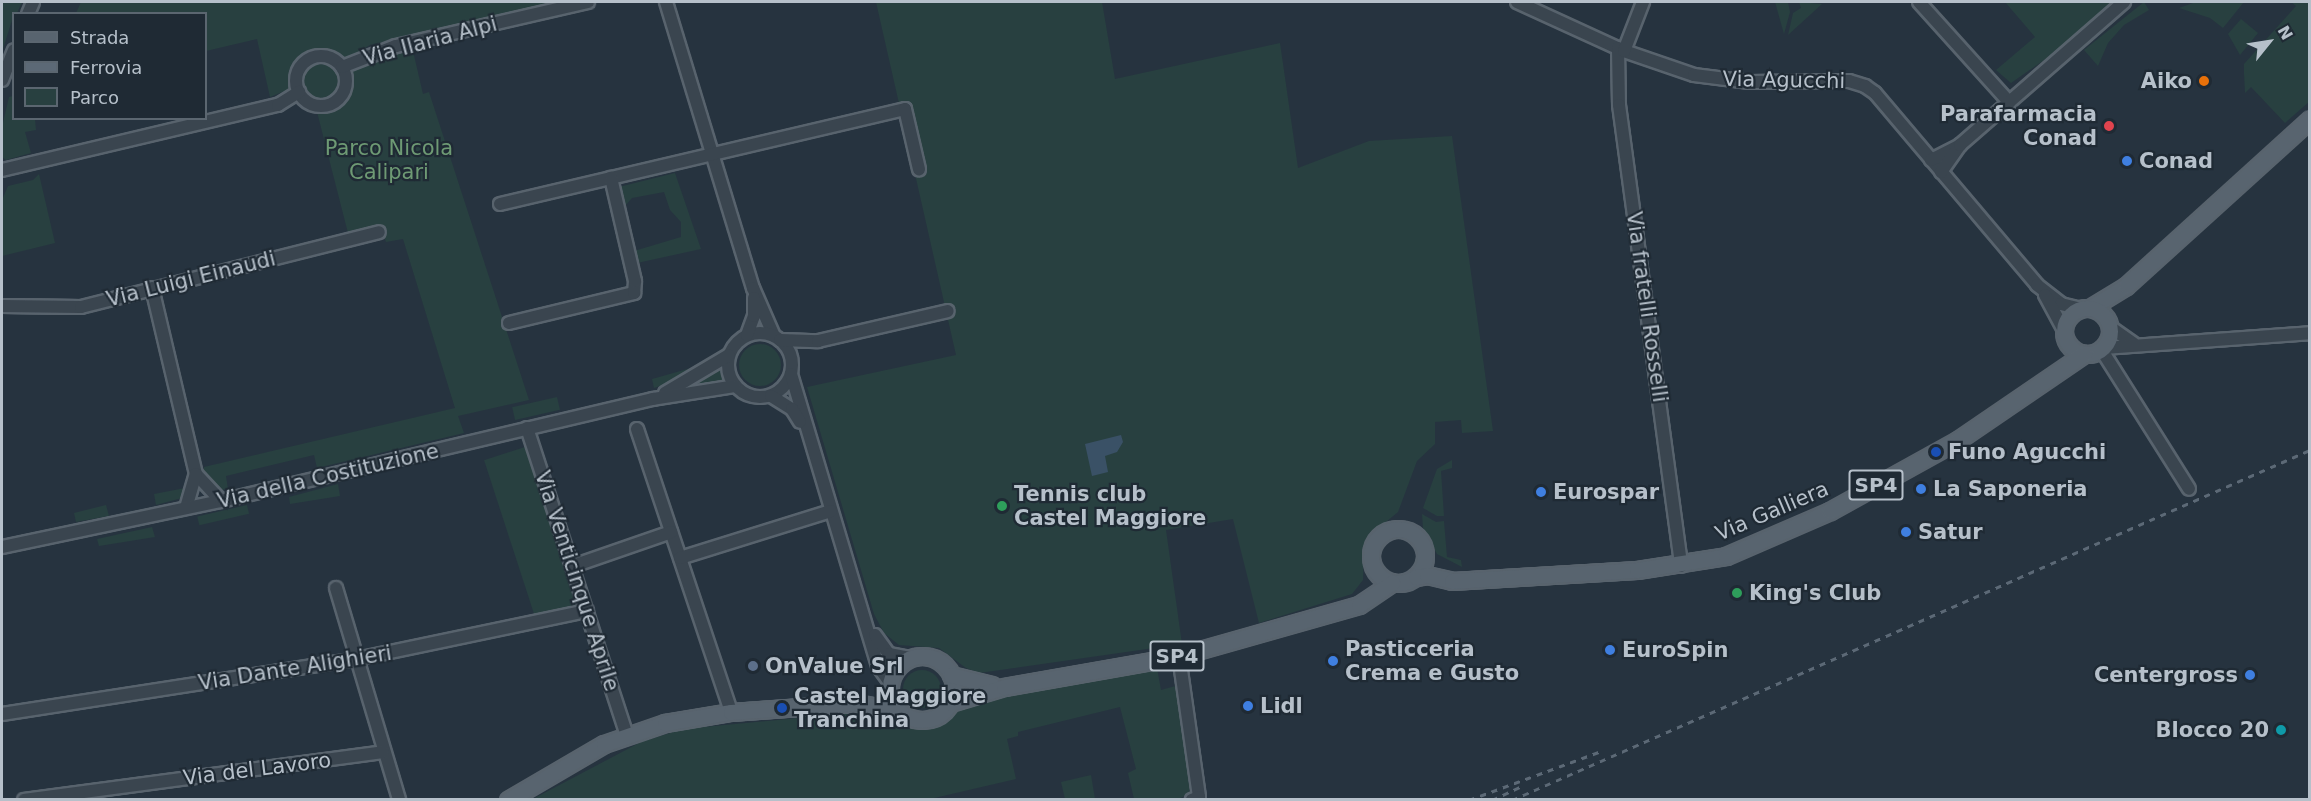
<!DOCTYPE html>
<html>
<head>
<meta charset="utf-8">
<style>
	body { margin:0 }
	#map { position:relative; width:2311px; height:801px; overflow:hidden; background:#26333f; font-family:"DejaVu Sans",sans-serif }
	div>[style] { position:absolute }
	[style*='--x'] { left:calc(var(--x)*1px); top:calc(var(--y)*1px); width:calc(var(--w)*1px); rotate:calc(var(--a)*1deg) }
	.green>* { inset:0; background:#284040; transform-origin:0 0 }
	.round { border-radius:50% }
	.water>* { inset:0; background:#3a5166 }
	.roads { filter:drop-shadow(2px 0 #58636d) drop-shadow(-2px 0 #58636d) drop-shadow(0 2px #58636d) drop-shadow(0 -2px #58636d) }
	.minor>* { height:12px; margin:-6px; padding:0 6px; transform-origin:6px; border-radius:6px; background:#3a454f }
	.minor>.ring { margin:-6px; padding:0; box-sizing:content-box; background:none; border:12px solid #3a454f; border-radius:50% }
	.major>* { height:15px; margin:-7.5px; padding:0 7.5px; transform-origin:7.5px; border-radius:7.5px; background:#58646f }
	.major>.ring { margin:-7.5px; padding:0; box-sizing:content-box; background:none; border:15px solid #58646f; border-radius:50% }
	.rail>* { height:3px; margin-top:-1.5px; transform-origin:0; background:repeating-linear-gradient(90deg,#5c6976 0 6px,transparent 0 12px) }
	.dots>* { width:16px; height:16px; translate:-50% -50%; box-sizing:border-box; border:3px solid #1f2a34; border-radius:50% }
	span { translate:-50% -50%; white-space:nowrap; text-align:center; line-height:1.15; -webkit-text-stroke:4.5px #1f2a34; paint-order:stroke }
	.shield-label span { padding:2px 4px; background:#1f2a34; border:2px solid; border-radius:4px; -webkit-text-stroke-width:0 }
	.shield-label { font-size:20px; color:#b6c0ca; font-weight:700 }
	.street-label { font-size:21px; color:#b6c0ca }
	.poi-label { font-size:21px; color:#b6c0ca; font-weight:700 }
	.right { translate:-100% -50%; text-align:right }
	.left { translate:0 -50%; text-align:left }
	.park-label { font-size:21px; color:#6e9a74 }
	.frame { position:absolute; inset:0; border:3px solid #b6c0ca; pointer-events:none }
	.legend { position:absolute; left:12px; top:12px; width:195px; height:108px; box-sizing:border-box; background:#1f2a34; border:2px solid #5b6670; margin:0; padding:8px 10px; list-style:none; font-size:18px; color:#b6c0ca }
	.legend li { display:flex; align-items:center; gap:12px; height:30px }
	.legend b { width:30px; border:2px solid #5b6670 }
	.north { position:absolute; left:2239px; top:12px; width:60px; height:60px; -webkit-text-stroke:4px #1f2a34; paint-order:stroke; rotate:60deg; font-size:16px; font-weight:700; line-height:24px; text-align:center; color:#b6c0ca }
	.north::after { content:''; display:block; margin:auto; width:21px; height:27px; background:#b6c0ca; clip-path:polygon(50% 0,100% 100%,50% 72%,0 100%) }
</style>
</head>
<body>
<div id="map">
	<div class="green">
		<i style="clip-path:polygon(2px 2px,22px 2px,17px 13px,14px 14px,2px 52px)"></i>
		<i style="clip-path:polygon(81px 2px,556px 2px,370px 45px,343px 60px,332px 52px,310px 54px,292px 73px,292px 88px,270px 97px,257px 39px,206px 51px,206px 14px,76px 13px)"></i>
		<i style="clip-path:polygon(876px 2px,1102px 2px,1115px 79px,1280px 43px,1298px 168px,1369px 141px,1452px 136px,1493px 431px,1462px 433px,1461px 420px,1435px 422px,1435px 444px,1417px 461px,1398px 512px,1368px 537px,1364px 549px,1363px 580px,1352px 594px,1259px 623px,1233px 519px,1166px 530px,1182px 644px,979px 673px,966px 668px,939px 648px,899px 645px,884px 633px,874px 614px,807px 387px,956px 355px)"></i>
		<i style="clip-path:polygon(1775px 2px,1788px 2px,1790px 12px,1784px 34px)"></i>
		<i style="clip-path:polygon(1799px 2px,1822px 4px,1788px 35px,1793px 13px,1801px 8px)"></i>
		<i style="clip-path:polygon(2005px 2px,2115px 2px,2050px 56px,2011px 83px,1996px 70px,2035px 37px)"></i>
		<i style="clip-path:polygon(2144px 2px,2149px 10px,2124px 25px,2108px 43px,2098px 66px,2084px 50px)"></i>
		<i style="clip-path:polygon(2196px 2px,2244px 2px,2223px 28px,2210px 18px,2179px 8px)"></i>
		<i style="clip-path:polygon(2291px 2px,2309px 2px,2310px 101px,2285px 123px,2251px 87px,2245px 93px,2244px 73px,2244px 64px,2296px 6px)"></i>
		<i style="clip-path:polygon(2241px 19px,2258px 33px,2240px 55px,2228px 34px)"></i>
		<i style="clip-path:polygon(413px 51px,423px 94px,429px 92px,529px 400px,458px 416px,464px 433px,317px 468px,314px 455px,226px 476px,228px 489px,219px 490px,204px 477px,204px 467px,455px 408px,403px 239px,386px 242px,380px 225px,348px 233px,316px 108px,331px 108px,342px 101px,350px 87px,348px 71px,374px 58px)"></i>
		<i class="round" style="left:304px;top:64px;width:34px;height:34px"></i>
		<i style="clip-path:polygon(13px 96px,14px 118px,35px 119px,36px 130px,25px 132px,31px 153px,6px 160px,2px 157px,2px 127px,9px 97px)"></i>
		<i style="clip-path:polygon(675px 173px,701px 249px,637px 263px,634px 251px,681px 237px,681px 222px,670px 210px,664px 192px,632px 198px,624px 207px,619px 187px)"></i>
		<i style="clip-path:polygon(39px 174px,55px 243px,2px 256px,2px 200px,8px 186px,33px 180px)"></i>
		<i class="round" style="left:739px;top:344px;width:42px;height:42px"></i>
		<i style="clip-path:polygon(691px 368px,663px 385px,654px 388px,652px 379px)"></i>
		<i style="clip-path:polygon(721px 368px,724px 380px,674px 392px,701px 380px)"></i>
		<i style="left:557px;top:397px;width:13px;height:46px;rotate:77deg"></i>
		<i style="left:525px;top:447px;width:168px;height:43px;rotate:72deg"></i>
		<i style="clip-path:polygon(1452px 460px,1452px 468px,1441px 471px,1444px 516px,1437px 516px,1423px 508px,1437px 469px)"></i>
		<i style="clip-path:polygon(338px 484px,340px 496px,290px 504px,289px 497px)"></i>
		<i style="clip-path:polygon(185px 488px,182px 498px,156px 505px,154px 494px)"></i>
		<i style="clip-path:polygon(106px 505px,109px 516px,76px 522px,74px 513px)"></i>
		<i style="left:247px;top:505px;width:9px;height:51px;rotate:77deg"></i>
		<i style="clip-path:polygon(1422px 514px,1436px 522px,1444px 521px,1447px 557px,1461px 560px,1462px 567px,1437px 554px,1423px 528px)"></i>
		<i style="clip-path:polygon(152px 527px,155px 537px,99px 546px,97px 539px)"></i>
		<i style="clip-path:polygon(1157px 668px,1161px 690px,1179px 685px,1190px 794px,1178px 799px,1134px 799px,1128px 773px,1136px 769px,1120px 707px,1018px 732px,1018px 736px,1007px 739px,1016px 779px,930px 799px,531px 800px,641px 742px,683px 729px,881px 710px,906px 725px,929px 726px,941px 721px,962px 703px)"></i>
		<i class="round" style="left:903px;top:670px;width:38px;height:38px"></i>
		<i style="clip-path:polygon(1091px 775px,1095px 799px,1065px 799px,1061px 782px)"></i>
	</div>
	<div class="water">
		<i style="clip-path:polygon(1121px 435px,1123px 442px,1117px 452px,1105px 456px,1108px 472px,1092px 476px,1085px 444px)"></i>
	</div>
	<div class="roads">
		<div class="minor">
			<i style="--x:666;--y:2;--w:299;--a:73.1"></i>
			<i style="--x:753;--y:288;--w:52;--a:66.4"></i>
			<i style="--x:1517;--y:2;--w:118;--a:24.6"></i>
			<i style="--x:1624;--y:51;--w:74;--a:18.9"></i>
			<i style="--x:1694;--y:75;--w:56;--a:7.1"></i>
			<i style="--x:1750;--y:82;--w:99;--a:-0.6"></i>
			<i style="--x:1849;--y:81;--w:17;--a:17"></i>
			<i style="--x:1865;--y:86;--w:12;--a:35"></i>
			<i style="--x:1875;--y:93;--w:251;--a:49.8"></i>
			<i style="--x:2037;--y:285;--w:31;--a:38"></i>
			<i style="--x:2061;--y:304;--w:21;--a:14"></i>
			<i style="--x:1919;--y:2;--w:135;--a:48"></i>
			<i style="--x:28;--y:14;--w:13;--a:-67"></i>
			<i style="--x:1618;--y:48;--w:57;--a:89"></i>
			<i style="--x:1619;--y:105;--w:465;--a:82.3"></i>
			<i style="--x:1624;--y:51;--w:53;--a:-68.8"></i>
			<i class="ring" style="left:296px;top:56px;width:38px;height:38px"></i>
			<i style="--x:342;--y:67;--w:58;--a:-21.3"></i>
			<i style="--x:396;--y:46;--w:197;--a:-12.9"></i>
			<i style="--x:2;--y:80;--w:32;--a:-68"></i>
			<i style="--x:1931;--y:160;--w:33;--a:-27"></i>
			<i style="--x:2;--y:170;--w:284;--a:-13.3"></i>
			<i style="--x:278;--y:105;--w:25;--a:-32"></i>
			<i style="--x:1941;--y:172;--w:33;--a:-55"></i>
			<i style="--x:1960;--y:145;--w:218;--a:-41.1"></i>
			<i style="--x:500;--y:204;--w:416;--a:-13.2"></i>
			<i style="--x:905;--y:109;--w:62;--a:76.9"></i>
			<i style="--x:152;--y:288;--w:191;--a:76.7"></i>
			<i style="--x:196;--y:474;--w:37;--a:47"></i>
			<i style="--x:2045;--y:295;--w:42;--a:61.6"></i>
			<i style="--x:2;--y:306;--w:79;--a:0.7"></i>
			<i style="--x:81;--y:307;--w:307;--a:-14.1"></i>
			<i style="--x:509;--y:323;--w:129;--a:-13.5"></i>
			<i style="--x:634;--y:293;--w:12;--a:-85"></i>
			<i style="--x:635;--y:281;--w:106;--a:-103.1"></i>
			<i style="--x:2110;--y:327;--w:29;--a:35"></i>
			<i class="ring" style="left:728px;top:333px;width:52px;height:52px"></i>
			<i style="--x:747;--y:335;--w:20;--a:-70"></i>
			<i style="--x:754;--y:316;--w:18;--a:-90"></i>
			<i style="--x:780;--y:340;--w:38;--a:2"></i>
			<i style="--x:818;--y:341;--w:133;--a:-13"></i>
			<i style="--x:2103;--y:348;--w:208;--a:-4.1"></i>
			<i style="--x:2101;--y:349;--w:165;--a:57.8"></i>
			<i style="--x:791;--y:374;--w:305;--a:73.4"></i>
			<i style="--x:878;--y:666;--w:22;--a:54"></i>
			<i style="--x:665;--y:393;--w:74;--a:-30.7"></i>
			<i style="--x:771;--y:396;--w:25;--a:32"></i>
			<i style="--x:792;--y:409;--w:15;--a:58"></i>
			<i style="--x:527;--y:428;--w:323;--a:72"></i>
			<i style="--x:637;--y:429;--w:298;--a:71.6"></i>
			<i style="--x:186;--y:508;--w:35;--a:-74"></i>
			<i style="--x:2;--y:547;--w:224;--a:-11.9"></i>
			<i style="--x:221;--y:501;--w:444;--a:-13.3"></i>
			<i style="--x:653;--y:399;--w:83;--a:-9"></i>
			<i style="--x:680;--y:558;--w:158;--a:-17.3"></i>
			<i style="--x:573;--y:566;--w:104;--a:-19.1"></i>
			<i style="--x:336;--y:588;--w:221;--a:73.4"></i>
			<i style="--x:875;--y:635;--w:24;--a:54"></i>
			<i style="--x:889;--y:654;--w:21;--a:11"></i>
			<i style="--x:1179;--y:656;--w:142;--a:81.9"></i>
			<i style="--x:1199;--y:797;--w:8;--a:157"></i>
			<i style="--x:2;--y:714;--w:359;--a:-8.8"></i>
			<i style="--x:357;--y:659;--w:235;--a:-11.8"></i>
			<i style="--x:24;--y:800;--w:362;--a:-7.6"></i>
		</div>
		<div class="major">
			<i style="--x:2090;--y:308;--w:42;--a:-31.4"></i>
			<i style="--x:2126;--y:286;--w:248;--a:-42.2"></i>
			<i class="ring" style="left:2064px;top:308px;width:31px;height:31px"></i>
			<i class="ring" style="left:1371px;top:529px;width:39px;height:39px"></i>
			<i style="--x:1416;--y:577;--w:11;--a:-10"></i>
			<i style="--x:1427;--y:575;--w:26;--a:13"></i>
			<i style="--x:1452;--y:581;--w:185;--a:-3.4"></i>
			<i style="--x:1637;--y:570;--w:90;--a:-8.9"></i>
			<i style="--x:1726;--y:556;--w:113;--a:-23.4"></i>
			<i style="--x:1830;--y:511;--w:146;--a:-29"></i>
			<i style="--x:1958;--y:440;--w:153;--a:-34.3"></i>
			<i class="ring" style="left:890px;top:656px;width:49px;height:49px"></i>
			<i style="--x:951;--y:675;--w:42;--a:13.7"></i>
			<i style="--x:950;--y:703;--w:56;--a:-16.5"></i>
			<i style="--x:1004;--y:687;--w:178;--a:-10"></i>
			<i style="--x:1179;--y:656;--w:187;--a:-15.8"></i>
			<i style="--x:1359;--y:605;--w:40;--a:-34"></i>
			<i style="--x:508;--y:800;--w:111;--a:-30.3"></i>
			<i style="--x:604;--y:744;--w:65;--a:-19"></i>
			<i style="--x:665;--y:723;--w:67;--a:-9.5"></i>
			<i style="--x:731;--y:712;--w:126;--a:-4.1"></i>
			<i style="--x:857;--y:703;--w:44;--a:10.5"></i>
		</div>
	</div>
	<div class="rail">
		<i style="--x:1469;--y:800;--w:139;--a:-20.3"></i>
		<i style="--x:1492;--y:800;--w:31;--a:-25"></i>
		<i style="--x:1512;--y:800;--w:871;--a:-23.68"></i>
	</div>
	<div class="dots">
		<i style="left:2204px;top:81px;background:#e8710a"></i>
		<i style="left:2109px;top:126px;background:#e0444e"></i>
		<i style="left:2127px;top:161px;background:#3f7fe0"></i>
		<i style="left:1936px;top:452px;background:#1a4fb4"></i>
		<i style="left:1921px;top:489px;background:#3f7fe0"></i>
		<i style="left:1541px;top:492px;background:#3f7fe0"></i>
		<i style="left:1002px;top:506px;background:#2e9e5b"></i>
		<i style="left:1906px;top:532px;background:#3f7fe0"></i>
		<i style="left:1737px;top:593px;background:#2e9e5b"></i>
		<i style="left:1610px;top:650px;background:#3f7fe0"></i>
		<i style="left:1333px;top:661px;background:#3f7fe0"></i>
		<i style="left:753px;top:666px;background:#5c6f8a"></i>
		<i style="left:2250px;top:675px;background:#3f7fe0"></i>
		<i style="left:1248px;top:706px;background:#3f7fe0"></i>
		<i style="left:782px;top:708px;background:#1a4fb4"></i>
		<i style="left:2281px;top:730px;background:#0f9aa8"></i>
	</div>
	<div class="shield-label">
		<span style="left:1876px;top:485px">SP4</span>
		<span style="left:1177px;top:656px">SP4</span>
	</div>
	<div class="street-label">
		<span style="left:430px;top:41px;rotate:-15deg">Via Ilaria Alpi</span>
		<span style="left:1784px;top:80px;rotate:1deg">Via Agucchi</span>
		<span style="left:191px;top:279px;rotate:-14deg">Via Luigi Einaudi</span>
		<span style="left:1647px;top:307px;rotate:82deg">Via fratelli Rosselli</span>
		<span style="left:328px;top:476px;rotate:-13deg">Via della Costituzione</span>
		<span style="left:1772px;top:511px;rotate:-23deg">Via Galliera</span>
		<span style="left:577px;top:581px;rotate:72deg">Via Venticinque Aprile</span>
		<span style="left:295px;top:668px;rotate:-9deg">Via Dante Alighieri</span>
		<span style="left:257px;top:769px;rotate:-7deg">Via del Lavoro</span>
	</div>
	<div class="poi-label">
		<span class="right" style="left:2192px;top:81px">Aiko</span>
		<span class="right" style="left:2097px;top:126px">Parafarmacia<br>Conad</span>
		<span class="left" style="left:2139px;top:161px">Conad</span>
		<span class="left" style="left:1948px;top:452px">Funo Agucchi</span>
		<span class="left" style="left:1933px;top:489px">La Saponeria</span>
		<span class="left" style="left:1553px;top:492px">Eurospar</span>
		<span class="left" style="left:1014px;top:506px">Tennis club<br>Castel Maggiore</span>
		<span class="left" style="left:1918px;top:532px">Satur</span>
		<span class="left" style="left:1749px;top:593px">King's Club</span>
		<span class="left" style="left:1345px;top:661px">Pasticceria<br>Crema e Gusto</span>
		<span class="left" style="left:1622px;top:650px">EuroSpin</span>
		<span class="left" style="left:765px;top:666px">OnValue Srl</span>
		<span class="right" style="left:2238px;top:675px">Centergross</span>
		<span class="left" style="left:794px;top:708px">Castel Maggiore<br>Tranchina</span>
		<span class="left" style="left:1260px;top:706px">Lidl</span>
		<span class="right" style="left:2269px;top:730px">Blocco 20</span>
	</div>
	<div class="park-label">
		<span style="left:389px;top:160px">Parco Nicola<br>Calipari</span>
	</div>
	<div class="frame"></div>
	<ul class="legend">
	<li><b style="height:8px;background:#58646f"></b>Strada</li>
	<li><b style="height:8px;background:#5c6976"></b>Ferrovia</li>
	<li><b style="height:16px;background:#284040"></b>Parco</li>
	</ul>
	<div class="north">N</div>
</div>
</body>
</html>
